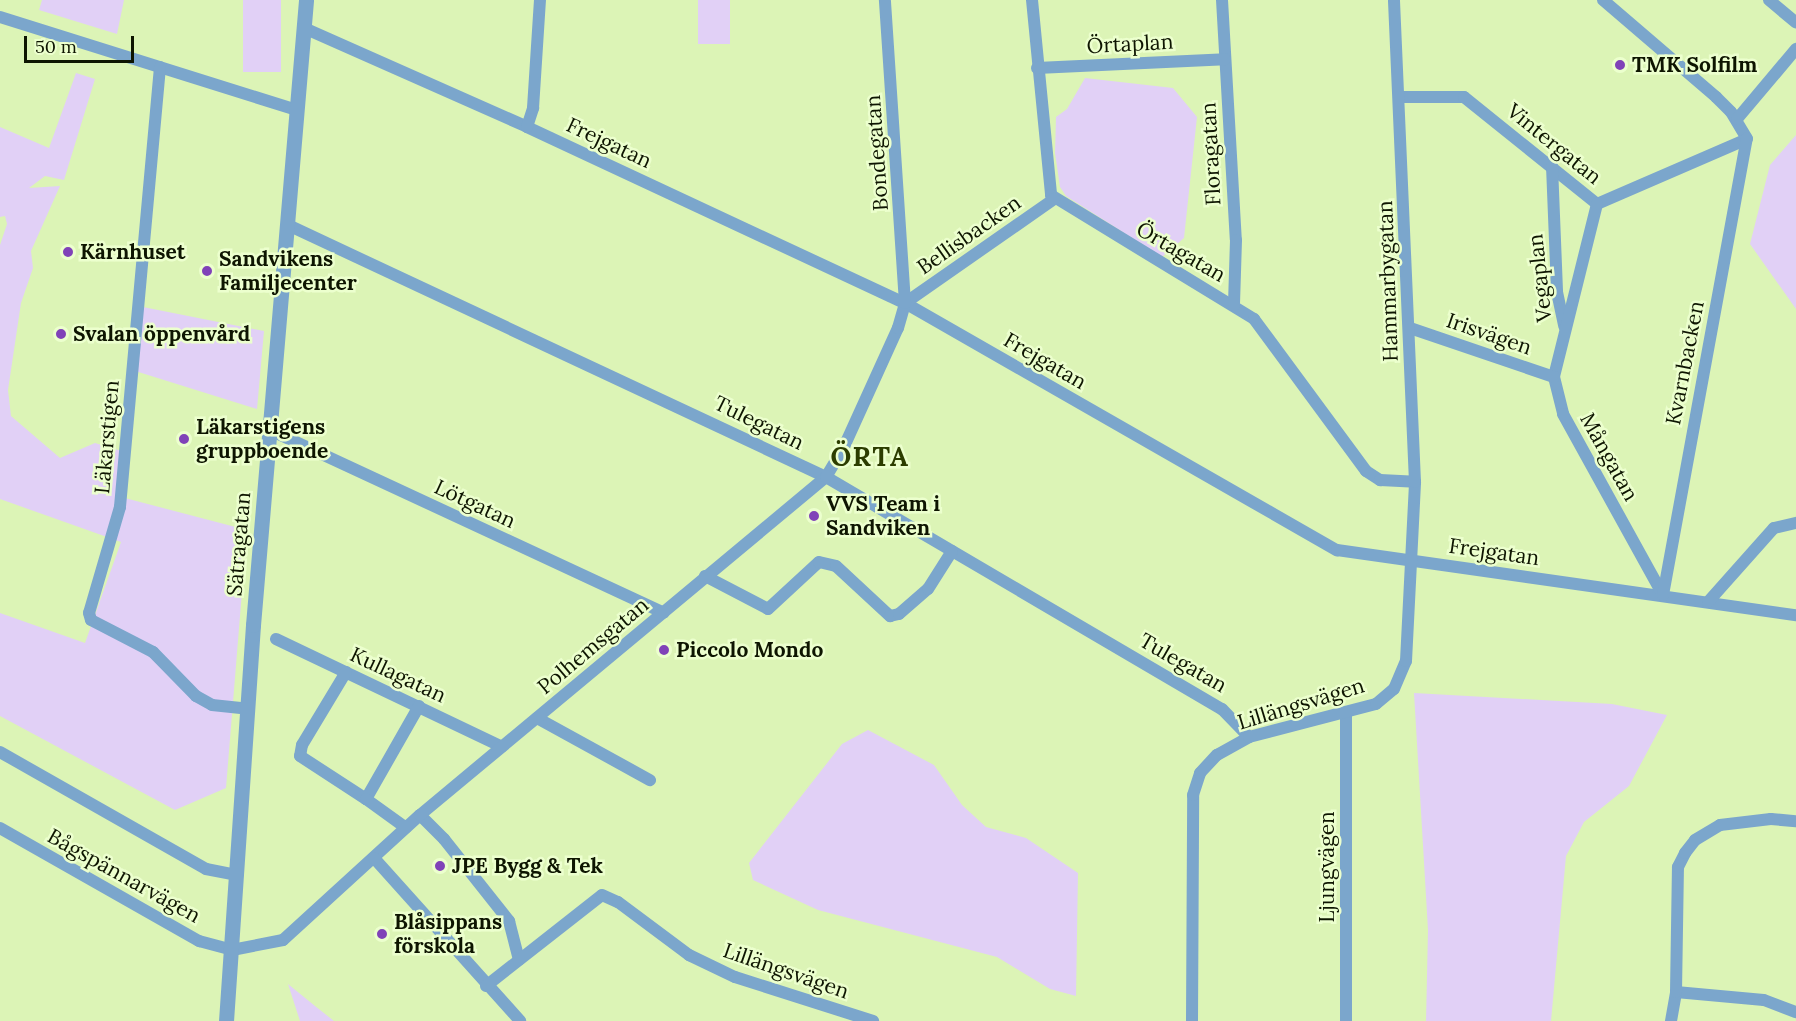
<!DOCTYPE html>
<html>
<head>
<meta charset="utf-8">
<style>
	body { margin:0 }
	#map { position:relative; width:1796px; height:1021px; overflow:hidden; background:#dcf4b6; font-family:Lora,serif }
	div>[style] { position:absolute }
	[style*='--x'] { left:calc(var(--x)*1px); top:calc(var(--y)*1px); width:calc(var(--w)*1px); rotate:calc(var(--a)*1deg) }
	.green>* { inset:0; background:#e1d0f6; transform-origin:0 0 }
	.minor>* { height:12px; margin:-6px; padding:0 6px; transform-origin:6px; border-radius:6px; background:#7ba6cc }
	.tertiary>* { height:15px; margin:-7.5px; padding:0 7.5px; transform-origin:7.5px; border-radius:7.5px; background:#7ba6cc }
	.dots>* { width:16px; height:16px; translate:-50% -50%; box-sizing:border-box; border:3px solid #ecffce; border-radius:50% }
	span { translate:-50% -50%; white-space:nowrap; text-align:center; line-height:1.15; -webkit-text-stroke:5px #ecffce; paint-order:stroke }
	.street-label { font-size:21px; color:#0e1501 }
	.poi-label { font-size:21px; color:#0e1501; font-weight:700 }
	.left { translate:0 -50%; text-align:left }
	.district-label { font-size:27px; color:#2c3d00; font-weight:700; letter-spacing:1.5px }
	.scale { position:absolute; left:24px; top:36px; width:110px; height:27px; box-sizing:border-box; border:3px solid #0e1501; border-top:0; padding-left:8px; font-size:18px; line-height:21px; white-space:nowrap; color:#0e1501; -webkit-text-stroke:4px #ecffce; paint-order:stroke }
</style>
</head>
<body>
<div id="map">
	<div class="green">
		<i style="clip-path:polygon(42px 0,124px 0,117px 34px,39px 10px)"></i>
		<i style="left:243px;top:0;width:38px;height:72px"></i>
		<i style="left:698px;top:0;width:32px;height:44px"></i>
		<i style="clip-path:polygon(76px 73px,95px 79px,64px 180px,45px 176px,29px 188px,60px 186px,31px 251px,33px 268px,21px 303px,8px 390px,11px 416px,60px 458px,95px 443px,125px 452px,121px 497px,247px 530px,226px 788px,175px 810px,0 716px,0 613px,85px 643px,121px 542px,0 499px,0 245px,7px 224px,5px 216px,0 217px,0 127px,49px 148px)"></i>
		<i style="clip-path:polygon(1085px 78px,1173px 88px,1197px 117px,1184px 238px,1162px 257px,1066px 196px,1060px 187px,1055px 153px,1056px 117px,1067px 109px)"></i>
		<i style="clip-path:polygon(1796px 135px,1796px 309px,1750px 244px,1770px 165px)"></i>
		<i style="clip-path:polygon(138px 306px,264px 331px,257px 409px,132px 370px)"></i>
		<i style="clip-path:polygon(1414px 693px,1612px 704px,1667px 715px,1629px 786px,1584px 822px,1566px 856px,1551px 1021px,1426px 1021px,1428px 930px)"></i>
		<i style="clip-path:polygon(868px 730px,934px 765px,962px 805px,986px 827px,1026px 838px,1078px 873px,1076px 996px,1050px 989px,997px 957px,818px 910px,753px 880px,749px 863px,842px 744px)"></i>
		<i style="clip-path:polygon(288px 984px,315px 1006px,334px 1021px,300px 1021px)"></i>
	</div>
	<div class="minor">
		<i style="--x:1032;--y:0;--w:196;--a:84.4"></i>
		<i style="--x:1051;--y:195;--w:238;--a:31.4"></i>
		<i style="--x:1254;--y:319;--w:189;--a:53.6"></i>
		<i style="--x:1366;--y:471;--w:17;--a:33"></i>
		<i style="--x:1380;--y:480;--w:35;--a:3"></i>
		<i style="--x:1222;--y:0;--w:240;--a:86.7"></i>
		<i style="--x:1236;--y:240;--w:65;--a:91.8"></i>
		<i style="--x:1603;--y:0;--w:149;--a:40.6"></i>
		<i style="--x:1716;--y:97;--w:21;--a:45"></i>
		<i style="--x:1731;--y:112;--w:31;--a:59"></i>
		<i style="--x:1769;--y:0;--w:35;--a:40"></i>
		<i style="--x:0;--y:17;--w:311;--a:17.4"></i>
		<i style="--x:304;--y:28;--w:244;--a:23.9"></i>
		<i style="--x:527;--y:127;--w:417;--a:25"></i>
		<i style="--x:905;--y:303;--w:498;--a:29.8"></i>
		<i style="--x:1337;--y:550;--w:464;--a:8.1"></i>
		<i style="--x:160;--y:67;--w:442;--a:95.2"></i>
		<i style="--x:120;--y:507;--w:110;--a:106.3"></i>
		<i style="--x:89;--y:613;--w:7;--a:74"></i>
		<i style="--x:91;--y:620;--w:70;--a:27.3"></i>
		<i style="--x:153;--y:652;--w:62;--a:45.7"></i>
		<i style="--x:196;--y:696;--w:18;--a:29"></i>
		<i style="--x:212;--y:705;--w:36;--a:6"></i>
		<i style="--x:1037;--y:68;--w:188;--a:-2.7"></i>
		<i style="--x:1401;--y:97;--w:63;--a:0"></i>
		<i style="--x:1464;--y:97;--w:171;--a:38.8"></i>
		<i style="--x:1597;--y:204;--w:163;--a:-23.4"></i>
		<i style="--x:1737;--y:119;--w:92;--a:-49.9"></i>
		<i style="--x:527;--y:127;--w:20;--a:-72"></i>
		<i style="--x:533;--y:108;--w:108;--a:-86.3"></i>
		<i style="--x:1552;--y:166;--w:126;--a:87.7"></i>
		<i style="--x:1557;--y:292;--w:35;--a:78"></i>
		<i style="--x:1597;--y:204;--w:178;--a:104"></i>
		<i style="--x:1554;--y:377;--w:38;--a:76"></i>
		<i style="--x:1563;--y:414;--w:207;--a:61.1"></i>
		<i style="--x:288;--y:225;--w:594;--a:25.1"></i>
		<i style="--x:826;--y:477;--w:459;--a:30.4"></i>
		<i style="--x:1222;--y:709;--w:39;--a:46"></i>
		<i style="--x:905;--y:303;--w:182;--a:-34.9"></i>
		<i style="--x:1410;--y:328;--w:152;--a:18.8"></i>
		<i style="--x:270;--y:430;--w:434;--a:24.9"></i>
		<i style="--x:705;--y:576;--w:71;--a:27.6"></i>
		<i style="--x:768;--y:609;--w:69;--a:-42.7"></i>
		<i style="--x:819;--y:562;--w:17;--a:13"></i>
		<i style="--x:836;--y:566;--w:74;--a:42.8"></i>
		<i style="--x:890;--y:616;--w:9;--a:-13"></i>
		<i style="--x:899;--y:614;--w:38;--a:-41"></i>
		<i style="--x:928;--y:589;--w:45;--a:-57.7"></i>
		<i style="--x:1663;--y:595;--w:464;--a:-79.6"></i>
		<i style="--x:1708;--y:602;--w:99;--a:-48.3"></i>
		<i style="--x:1774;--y:528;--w:23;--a:-13"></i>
		<i style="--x:276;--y:639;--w:250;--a:25.5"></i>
		<i style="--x:346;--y:672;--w:85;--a:121.1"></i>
		<i style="--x:302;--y:745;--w:11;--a:100"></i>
		<i style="--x:300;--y:756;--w:79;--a:33.1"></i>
		<i style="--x:366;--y:799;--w:107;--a:-60.3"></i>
		<i style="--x:1346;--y:713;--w:308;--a:90"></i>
		<i style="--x:537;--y:718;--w:129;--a:28.8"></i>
		<i style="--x:0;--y:752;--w:237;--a:29.6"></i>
		<i style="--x:206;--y:869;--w:32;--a:11"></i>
		<i style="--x:366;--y:799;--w:49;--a:35.9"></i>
		<i style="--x:420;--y:815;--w:34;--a:45"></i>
		<i style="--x:444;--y:839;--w:105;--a:51.6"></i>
		<i style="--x:509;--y:921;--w:40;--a:75.6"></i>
		<i style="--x:0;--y:828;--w:229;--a:29.6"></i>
		<i style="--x:199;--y:941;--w:34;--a:15"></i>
		<i style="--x:232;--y:950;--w:52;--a:-11.1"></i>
		<i style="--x:283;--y:940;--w:185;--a:-42.4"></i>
		<i style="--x:420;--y:815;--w:528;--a:-39.78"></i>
		<i style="--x:826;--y:477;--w:33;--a:-59"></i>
		<i style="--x:843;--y:449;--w:133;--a:-65.6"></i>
		<i style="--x:898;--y:328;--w:26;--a:-74"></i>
		<i style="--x:905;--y:303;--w:304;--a:-93.8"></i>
		<i style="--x:374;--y:858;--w:219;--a:48.1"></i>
		<i style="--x:486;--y:986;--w:147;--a:-38.1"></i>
		<i style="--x:602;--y:895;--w:17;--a:24"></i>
		<i style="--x:618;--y:902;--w:89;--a:36.7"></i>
		<i style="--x:689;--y:955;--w:51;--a:25.6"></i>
		<i style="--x:735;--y:977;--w:145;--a:17.7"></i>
		<i style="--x:1676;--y:992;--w:88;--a:5.2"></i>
		<i style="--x:1764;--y:1000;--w:34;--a:21"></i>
		<i style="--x:1192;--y:1021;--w:226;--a:-89.7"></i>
		<i style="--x:1193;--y:795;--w:23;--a:-72"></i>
		<i style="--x:1200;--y:773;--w:25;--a:-47"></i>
		<i style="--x:1217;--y:755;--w:37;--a:-29"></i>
		<i style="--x:1249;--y:737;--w:131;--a:-14.6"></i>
		<i style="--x:1376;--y:704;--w:23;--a:-40"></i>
		<i style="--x:1394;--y:689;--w:30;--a:-67"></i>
		<i style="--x:1406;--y:661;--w:179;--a:-87.1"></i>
		<i style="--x:1415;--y:482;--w:482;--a:-92.5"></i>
		<i style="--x:1671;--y:1021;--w:29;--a:-80"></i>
		<i style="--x:1676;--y:992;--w:125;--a:-89.1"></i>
		<i style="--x:1678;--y:867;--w:16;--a:-63"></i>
		<i style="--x:1685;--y:853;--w:16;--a:-52"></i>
		<i style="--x:1695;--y:840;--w:29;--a:-31"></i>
		<i style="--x:1720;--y:825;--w:51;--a:-6.7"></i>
		<i style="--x:1771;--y:819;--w:25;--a:5"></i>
	</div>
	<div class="tertiary">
		<i style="--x:226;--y:1021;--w:397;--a:-86.1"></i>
		<i style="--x:253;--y:625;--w:627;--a:-85.15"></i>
	</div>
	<div class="dots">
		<i style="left:1620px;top:65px;background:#8042b8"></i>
		<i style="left:68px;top:252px;background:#8042b8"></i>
		<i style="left:207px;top:271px;background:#8042b8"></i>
		<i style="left:61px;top:334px;background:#8042b8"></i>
		<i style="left:184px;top:439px;background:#8042b8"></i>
		<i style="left:814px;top:516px;background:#8042b8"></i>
		<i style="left:664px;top:650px;background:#8042b8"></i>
		<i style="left:440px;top:866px;background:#8042b8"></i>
		<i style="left:382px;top:934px;background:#8042b8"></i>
	</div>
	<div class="street-label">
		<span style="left:1130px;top:44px;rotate:-3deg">Örtaplan</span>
		<span style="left:609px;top:143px;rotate:25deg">Frejgatan</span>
		<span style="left:1554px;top:144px;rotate:39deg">Vintergatan</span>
		<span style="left:877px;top:153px;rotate:-94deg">Bondegatan</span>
		<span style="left:1211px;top:154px;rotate:-93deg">Floragatan</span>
		<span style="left:969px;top:235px;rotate:-35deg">Bellisbacken</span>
		<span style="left:1181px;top:252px;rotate:30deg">Örtagatan</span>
		<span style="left:1540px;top:278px;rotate:-96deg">Vegaplan</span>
		<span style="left:1388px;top:281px;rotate:-92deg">Hammarbygatan</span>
		<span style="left:1489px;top:334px;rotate:19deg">Irisvägen</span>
		<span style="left:1045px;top:361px;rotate:30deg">Frejgatan</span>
		<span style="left:1685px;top:363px;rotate:-79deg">Kvarnbacken</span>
		<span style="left:759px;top:423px;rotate:26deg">Tulegatan</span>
		<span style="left:107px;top:437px;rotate:-85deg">Läkarstigen</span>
		<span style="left:1609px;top:457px;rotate:61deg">Mångatan</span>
		<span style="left:475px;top:504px;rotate:25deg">Lötgatan</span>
		<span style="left:239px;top:544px;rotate:-85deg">Sätragatan</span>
		<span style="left:1494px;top:552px;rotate:8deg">Frejgatan</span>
		<span style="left:593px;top:646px;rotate:-40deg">Polhemsgatan</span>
		<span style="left:1183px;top:663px;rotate:30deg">Tulegatan</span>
		<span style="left:398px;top:675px;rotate:25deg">Kullagatan</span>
		<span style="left:1301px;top:704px;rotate:-17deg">Lillängsvägen</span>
		<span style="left:1327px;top:867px;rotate:-90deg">Ljungvägen</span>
		<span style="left:124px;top:876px;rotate:29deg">Bågspännarvägen</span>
		<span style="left:786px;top:971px;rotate:19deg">Lillängsvägen</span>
	</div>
	<div class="poi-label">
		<span class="left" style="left:1632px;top:65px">TMK Solfilm</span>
		<span class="left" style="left:80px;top:252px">Kärnhuset</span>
		<span class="left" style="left:219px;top:271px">Sandvikens<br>Familjecenter</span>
		<span class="left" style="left:73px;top:334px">Svalan öppenvård</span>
		<span class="left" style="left:196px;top:439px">Läkarstigens<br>gruppboende</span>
		<span class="left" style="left:826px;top:516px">VVS Team i<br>Sandviken</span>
		<span class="left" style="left:676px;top:650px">Piccolo Mondo</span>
		<span class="left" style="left:452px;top:866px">JPE Bygg &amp; Tek</span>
		<span class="left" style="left:394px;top:934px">Blåsippans<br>förskola</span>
	</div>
	<div class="district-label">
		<span style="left:870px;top:457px">ÖRTA</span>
	</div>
	<div class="scale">50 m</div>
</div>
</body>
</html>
